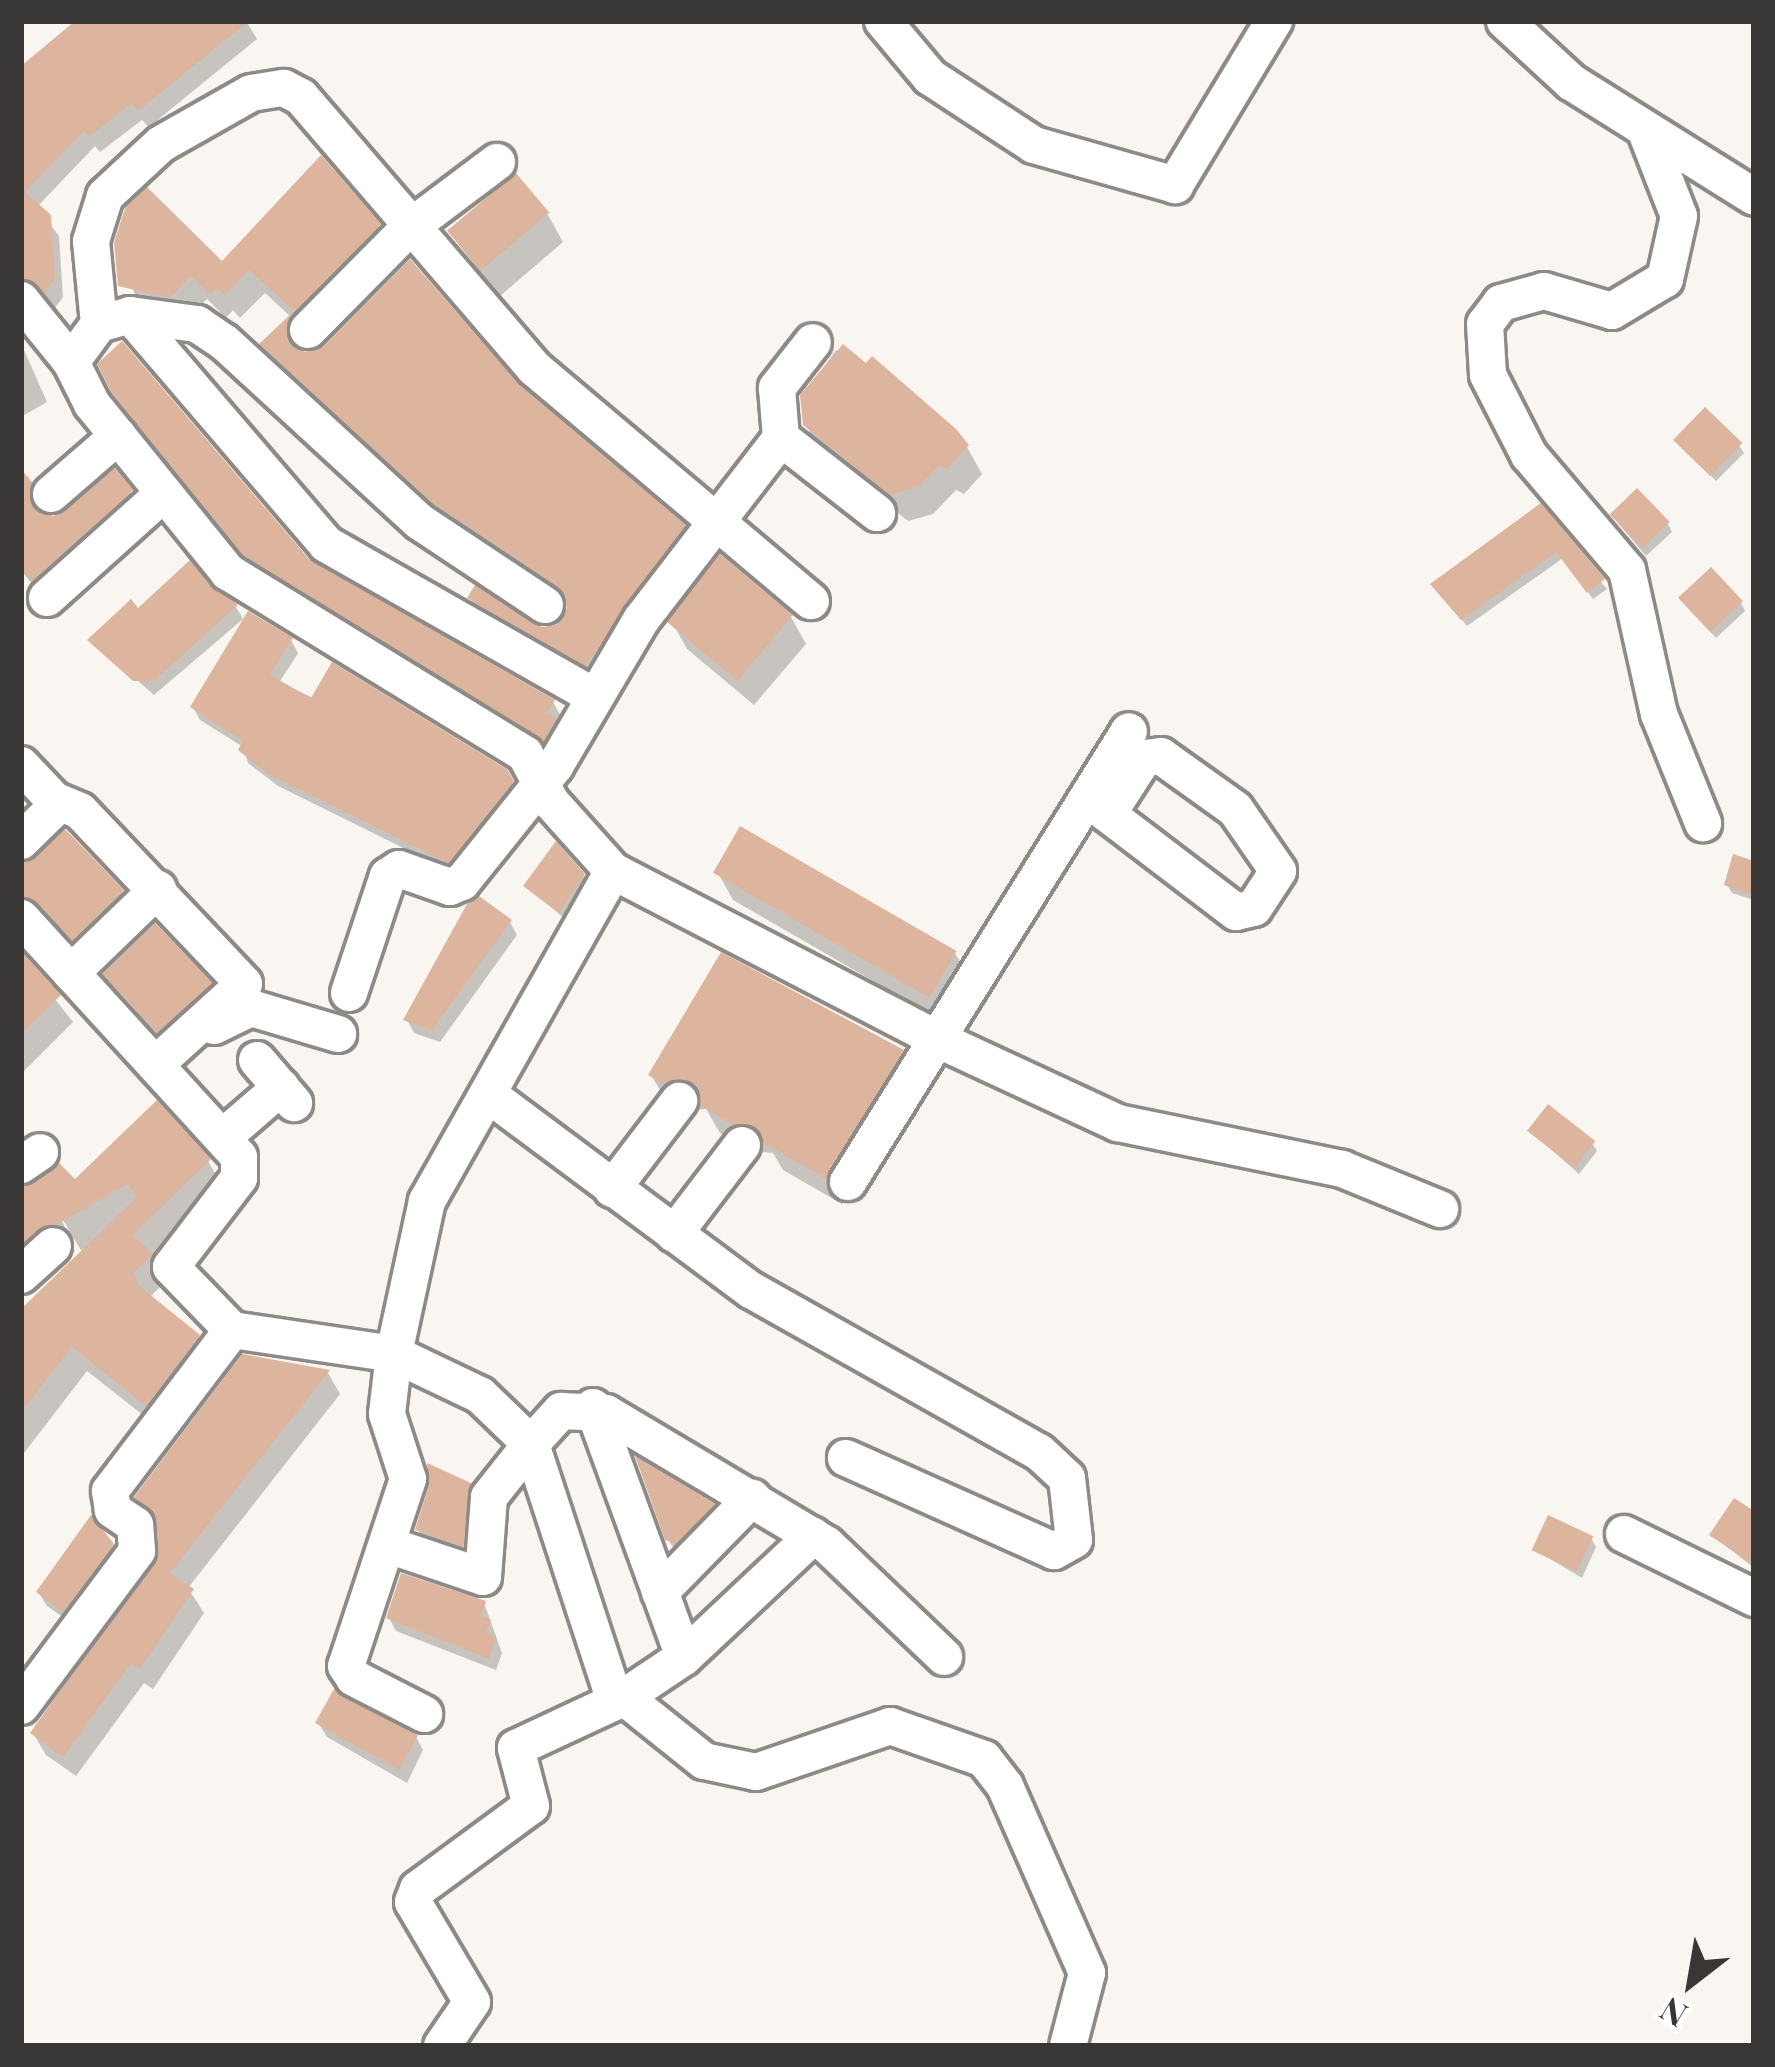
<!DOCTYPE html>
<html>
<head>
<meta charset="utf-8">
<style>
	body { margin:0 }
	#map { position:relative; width:1775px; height:2067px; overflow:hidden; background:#f9f5f0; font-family:"Playfair Display",serif }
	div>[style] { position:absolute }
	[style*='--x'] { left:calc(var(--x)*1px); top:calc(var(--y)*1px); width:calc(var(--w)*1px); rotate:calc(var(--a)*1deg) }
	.shadow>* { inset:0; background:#0003; transform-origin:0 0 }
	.building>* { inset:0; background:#ddb49d; transform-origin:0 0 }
	.roads { filter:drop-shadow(3px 0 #8e8a86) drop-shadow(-3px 0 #8e8a86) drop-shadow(0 3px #8e8a86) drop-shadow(0 -3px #8e8a86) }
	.minor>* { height:36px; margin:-18px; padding:0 18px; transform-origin:18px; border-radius:18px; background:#fff }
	span { translate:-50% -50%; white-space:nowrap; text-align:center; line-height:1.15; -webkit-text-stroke:9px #fff; paint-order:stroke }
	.frame { position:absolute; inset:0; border:24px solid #393735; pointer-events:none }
	.north { position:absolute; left:1631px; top:1923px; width:120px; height:120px; -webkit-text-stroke:9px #fff; paint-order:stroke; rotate:211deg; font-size:33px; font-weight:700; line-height:48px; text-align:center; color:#393735 }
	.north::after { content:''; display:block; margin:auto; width:42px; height:54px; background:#393735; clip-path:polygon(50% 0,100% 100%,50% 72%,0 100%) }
</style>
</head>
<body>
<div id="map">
	<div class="shadow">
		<i style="clip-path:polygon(80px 21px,246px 21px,257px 39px,149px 127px,142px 120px,100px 152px,95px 146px,37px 207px,59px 236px,63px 297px,55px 308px,30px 293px,21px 300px,21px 69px)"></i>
		<i style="clip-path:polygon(548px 215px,563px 242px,499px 297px,448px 230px)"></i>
		<i style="clip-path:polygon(378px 226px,393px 251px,304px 341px,304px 355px,517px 387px,683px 527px,698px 552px,600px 689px,485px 623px,470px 598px,542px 630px,558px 627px,571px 608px,452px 529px,277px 369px,263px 344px,291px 317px,265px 293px,240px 318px,233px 310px,226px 318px,207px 299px,184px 322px,143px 318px,117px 243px,222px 266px)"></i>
		<i style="clip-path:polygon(21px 343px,47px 402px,21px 417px)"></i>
		<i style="clip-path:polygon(121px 344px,312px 565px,553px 702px,568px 729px,560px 766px,262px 582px,130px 419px,101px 365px)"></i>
		<i style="clip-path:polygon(836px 350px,967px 447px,982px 474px,964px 494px,956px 490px,933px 514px,908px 521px,822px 452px,805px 424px,803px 396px)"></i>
		<i style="clip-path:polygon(1677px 441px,1739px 445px,1744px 453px,1716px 481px)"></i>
		<i style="clip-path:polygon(115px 472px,140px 509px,43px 597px,21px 571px,21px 474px,41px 514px,57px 519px)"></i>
		<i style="clip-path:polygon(1540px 507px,1607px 589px,1593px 599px,1563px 558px,1467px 626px,1439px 592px)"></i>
		<i style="clip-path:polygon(1618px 523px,1668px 524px,1672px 532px,1646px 556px)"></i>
		<i style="clip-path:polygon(1741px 603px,1745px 611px,1716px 638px,1687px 606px)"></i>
		<i style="clip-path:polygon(236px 607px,243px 619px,154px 695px,91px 640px,138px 612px)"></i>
		<i style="clip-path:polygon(791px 617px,806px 644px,754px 705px,687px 649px,672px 622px)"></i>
		<i style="clip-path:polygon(291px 640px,298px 653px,279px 683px,512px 783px,519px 796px,456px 874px,278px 786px,248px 763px,243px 747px,200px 720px,193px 707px)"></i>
		<i style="clip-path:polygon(21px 864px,122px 892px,137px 919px,89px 966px,21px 906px)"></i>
		<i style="clip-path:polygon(1754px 864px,1754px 900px,1732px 893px,1727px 885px)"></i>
		<i style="clip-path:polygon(718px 873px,955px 953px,971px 980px,946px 1023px,733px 900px)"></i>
		<i style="clip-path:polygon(583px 876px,588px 884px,565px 919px,526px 886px)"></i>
		<i style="clip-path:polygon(510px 922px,517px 935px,440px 1042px,414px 1033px,407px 1020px)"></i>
		<i style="clip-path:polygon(21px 956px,73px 1022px,21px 1074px)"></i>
		<i style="clip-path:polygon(106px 974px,209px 985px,225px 1011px,174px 1058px)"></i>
		<i style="clip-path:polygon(901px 1052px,917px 1079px,842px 1204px,783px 1170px,773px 1153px,750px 1151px,720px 1133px,706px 1109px,682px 1111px,667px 1102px,651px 1075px)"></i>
		<i style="clip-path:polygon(1530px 1131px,1592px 1143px,1597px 1151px,1579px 1174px)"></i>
		<i style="clip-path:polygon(208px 1161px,223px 1187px,151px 1257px,165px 1282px,149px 1298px,198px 1337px,213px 1362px,162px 1430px,87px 1371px,21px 1457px,21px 1315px,82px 1252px,59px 1213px,75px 1252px,54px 1254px,21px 1280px,21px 1187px)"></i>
		<i style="clip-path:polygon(243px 1358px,328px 1373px,340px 1394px,188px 1588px,204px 1613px,153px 1689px,144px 1683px,76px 1776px,46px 1755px,33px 1733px,158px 1565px,158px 1526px,137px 1497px)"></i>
		<i style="clip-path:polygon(469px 1485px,477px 1499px,469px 1558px,426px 1543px,418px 1530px)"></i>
		<i style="left:712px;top:1506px;width:15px;height:55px;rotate:58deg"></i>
		<i style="clip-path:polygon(1754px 1515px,1754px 1568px,1712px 1535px)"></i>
		<i style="clip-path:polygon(1591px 1538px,1596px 1547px,1582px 1578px,1535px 1550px)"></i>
		<i style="clip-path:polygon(111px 1546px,119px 1559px,71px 1623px,47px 1606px,39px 1593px)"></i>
		<i style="clip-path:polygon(484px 1603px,502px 1653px,496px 1670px,396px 1631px,389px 1618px)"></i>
		<i style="clip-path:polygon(319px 1724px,416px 1737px,423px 1750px,407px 1783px,327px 1737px)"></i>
	</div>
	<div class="building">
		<i style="clip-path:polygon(75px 21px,249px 21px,138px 111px,131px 104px,89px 137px,84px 131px,25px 192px,51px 215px,55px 279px,44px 293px,21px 278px,21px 66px)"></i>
		<i style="clip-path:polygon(321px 155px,381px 224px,291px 315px,291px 345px,303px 352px,323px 347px,410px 259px,520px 385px,686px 525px,585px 666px,467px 598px,475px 585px,542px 627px,556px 625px,567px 608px,557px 586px,434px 504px,259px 344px,294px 311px,249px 270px,225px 295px,217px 288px,210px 295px,191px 276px,170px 298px,118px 286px,114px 243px,125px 208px,147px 187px,222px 261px)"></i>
		<i style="left:516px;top:173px;width:52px;height:90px;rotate:50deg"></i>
		<i style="clip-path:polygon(122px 341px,309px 559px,555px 700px,547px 712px,556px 719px,544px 741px,243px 555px,111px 392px,97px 364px)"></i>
		<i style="clip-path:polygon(843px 344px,866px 363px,872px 356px,956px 429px,969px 445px,947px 469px,940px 465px,918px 487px,890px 495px,803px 425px,800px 395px)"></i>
		<i style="left:1705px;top:407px;width:52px;height:46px;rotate:44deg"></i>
		<i style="clip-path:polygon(115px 468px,133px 490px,32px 581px,21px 569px,21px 469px,32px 482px,33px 508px,54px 516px)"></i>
		<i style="left:1637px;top:488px;width:47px;height:38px;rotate:46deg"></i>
		<i style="clip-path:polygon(1541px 503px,1605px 579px,1587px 593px,1556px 552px,1461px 620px,1430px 584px)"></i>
		<i style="left:720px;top:554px;width:95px;height:86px;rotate:40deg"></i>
		<i style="clip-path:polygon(190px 560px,238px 605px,154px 681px,133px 681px,87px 640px,131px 599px,138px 608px)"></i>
		<i style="left:1711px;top:567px;width:47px;height:45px;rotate:47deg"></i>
		<i style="clip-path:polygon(248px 611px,293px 638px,270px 675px,311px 698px,332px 662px,508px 770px,514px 781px,449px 863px,268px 774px,238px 750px,243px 741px,190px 707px)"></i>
		<i style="left:740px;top:826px;width:250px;height:54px;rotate:30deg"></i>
		<i style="clip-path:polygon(65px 829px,124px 890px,72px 941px,21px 896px,21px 863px)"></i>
		<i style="clip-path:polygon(556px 841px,585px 874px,559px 913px,523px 886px)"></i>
		<i style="clip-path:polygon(1733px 854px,1754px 861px,1754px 895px,1724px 885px)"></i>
		<i style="clip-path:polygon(479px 896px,512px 920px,432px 1030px,403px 1020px,467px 904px)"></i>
		<i style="left:155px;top:923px;width:83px;height:74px;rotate:46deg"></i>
		<i style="clip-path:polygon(21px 951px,61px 995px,21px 1034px)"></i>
		<i style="clip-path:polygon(721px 952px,904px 1050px,826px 1179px,764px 1143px,755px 1127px,733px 1125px,701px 1106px,692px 1083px,664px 1085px,648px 1075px)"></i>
		<i style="clip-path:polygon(157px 1100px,211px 1159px,133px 1235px,153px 1254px,134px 1272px,138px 1285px,200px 1335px,146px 1406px,72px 1347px,21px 1412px,21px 1309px,137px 1197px,128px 1184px,21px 1245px,21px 1187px,59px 1163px,75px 1179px)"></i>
		<i style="left:1548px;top:1104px;width:60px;height:34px;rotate:38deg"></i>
		<i style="clip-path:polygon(242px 1354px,330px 1370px,170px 1573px,194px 1589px,140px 1669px,131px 1663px,63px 1757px,30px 1733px,159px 1551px,155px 1515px,134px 1497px)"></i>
		<i style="clip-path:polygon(635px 1456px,715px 1504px,676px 1544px,665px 1540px)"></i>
		<i style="clip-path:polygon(427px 1463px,471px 1483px,463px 1546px,415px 1530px,429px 1486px)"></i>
		<i style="clip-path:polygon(1734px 1498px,1754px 1511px,1754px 1565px,1709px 1535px)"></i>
		<i style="clip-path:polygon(91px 1515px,114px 1544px,63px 1612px,36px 1592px)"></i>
		<i style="left:1548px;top:1515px;width:50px;height:39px;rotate:25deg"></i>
		<i style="clip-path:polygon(401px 1573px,486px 1601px,481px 1616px,491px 1620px,486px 1633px,496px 1637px,489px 1659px,386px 1618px)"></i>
		<i style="left:334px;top:1689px;width:96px;height:39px;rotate:29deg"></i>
	</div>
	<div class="roads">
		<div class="minor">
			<i style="--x:883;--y:21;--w:73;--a:50"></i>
			<i style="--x:930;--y:77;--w:124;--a:33.2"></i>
			<i style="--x:1034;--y:145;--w:147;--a:15.8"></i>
			<i style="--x:1175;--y:185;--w:192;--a:-58.9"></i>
			<i style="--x:1505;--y:21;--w:90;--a:42.7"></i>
			<i style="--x:1571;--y:82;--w:216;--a:32.1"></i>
			<i style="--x:1645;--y:129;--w:93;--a:68.7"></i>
			<i style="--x:1679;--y:216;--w:65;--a:102.5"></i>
			<i style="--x:1665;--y:279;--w:62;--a:148.9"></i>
			<i style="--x:1612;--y:311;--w:71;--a:-163.6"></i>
			<i style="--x:1544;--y:291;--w:45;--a:164.4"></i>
			<i style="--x:1501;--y:303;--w:26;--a:127"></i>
			<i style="--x:1485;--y:324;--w:51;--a:86.6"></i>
			<i style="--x:1488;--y:375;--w:90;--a:62.9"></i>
			<i style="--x:1529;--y:455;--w:151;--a:49.6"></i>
			<i style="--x:1627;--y:570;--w:148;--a:77.5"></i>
			<i style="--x:1659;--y:714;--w:118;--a:68"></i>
			<i style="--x:21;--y:300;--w:80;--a:51.1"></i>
			<i style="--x:71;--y:362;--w:47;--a:63.4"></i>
			<i style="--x:92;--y:404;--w:216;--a:51"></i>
			<i style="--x:228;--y:572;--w:348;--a:31.5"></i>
			<i style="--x:525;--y:754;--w:55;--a:61.6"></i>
			<i style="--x:551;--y:802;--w:93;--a:48.1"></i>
			<i style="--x:613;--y:871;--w:369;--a:27.4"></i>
			<i style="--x:941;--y:1041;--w:195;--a:24.9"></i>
			<i style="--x:1118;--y:1123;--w:229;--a:11.6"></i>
			<i style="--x:1342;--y:1169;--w:106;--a:22.2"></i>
			<i style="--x:130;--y:315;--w:68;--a:7.7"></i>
			<i style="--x:197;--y:324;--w:32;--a:34"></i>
			<i style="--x:224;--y:342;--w:266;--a:42.6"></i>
			<i style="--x:420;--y:522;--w:150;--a:33.6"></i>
			<i style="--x:99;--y:324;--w:32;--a:-16"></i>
			<i style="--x:130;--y:315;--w:301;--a:49.4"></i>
			<i style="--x:326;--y:544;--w:309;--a:29.6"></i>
			<i style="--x:308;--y:330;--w:144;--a:-45.3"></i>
			<i style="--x:409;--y:228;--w:110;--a:-36.9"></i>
			<i style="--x:71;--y:362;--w:47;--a:-53.6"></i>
			<i style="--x:99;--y:324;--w:83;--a:-95.5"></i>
			<i style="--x:91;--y:241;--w:47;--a:-72.7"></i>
			<i style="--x:105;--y:196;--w:76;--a:-42.9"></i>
			<i style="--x:161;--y:144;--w:103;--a:-29.5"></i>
			<i style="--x:251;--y:93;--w:33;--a:-9"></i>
			<i style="--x:284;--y:88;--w:19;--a:28"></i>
			<i style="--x:301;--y:97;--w:357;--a:49.3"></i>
			<i style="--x:534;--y:368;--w:362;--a:40.1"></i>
			<i style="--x:781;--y:438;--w:122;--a:38"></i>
			<i style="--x:51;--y:494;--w:89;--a:-40.9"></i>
			<i style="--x:47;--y:598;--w:157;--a:-41.9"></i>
			<i style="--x:21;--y:765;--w:48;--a:46.7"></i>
			<i style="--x:54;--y:800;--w:28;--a:23"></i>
			<i style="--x:80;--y:811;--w:238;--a:46.5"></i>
			<i style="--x:244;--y:984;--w:120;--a:137.7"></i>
			<i style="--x:1089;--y:800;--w:185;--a:37.3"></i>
			<i style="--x:1236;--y:912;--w:18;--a:-13"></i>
			<i style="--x:1254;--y:908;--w:44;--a:-57"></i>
			<i style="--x:1278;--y:871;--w:75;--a:-124.7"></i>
			<i style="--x:1235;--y:809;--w:91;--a:-144.4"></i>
			<i style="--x:1161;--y:756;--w:17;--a:173"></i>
			<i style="--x:1144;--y:758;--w:67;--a:122.7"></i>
			<i style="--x:21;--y:841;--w:54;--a:-44.3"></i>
			<i style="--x:613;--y:871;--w:379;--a:119.4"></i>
			<i style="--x:427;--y:1201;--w:157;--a:102.2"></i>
			<i style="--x:394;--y:1354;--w:95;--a:25.5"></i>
			<i style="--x:480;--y:1395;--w:71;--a:43.9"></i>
			<i style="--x:531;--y:1444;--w:45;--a:-47.7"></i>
			<i style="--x:561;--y:1411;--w:45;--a:2.5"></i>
			<i style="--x:606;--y:1413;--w:257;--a:30.8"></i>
			<i style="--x:827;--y:1545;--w:162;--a:43.7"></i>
			<i style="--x:21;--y:918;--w:323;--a:47.6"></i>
			<i style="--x:239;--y:1157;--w:21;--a:90"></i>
			<i style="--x:239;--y:1178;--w:112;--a:127.4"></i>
			<i style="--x:171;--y:1267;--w:88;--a:45.9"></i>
			<i style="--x:232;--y:1330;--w:164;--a:8.4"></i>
			<i style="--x:394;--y:1354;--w:60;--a:96.7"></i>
			<i style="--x:387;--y:1414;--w:68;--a:72.1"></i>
			<i style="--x:408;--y:1479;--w:197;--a:108.3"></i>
			<i style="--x:346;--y:1666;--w:14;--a:56"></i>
			<i style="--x:354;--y:1678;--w:79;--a:27.2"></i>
			<i style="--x:71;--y:973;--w:121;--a:-44"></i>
			<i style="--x:349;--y:993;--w:123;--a:-71.6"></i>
			<i style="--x:388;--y:876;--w:13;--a:-32"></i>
			<i style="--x:399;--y:869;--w:54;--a:19.4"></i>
			<i style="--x:450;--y:887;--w:13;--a:-23"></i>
			<i style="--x:462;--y:882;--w:149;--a:-51.3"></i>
			<i style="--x:555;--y:766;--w:169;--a:-59.5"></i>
			<i style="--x:641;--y:620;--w:230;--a:-52.4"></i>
			<i style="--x:781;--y:438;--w:50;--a:-94.6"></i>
			<i style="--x:777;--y:388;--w:58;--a:-52"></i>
			<i style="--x:214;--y:1026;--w:41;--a:-25.9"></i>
			<i style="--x:251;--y:1008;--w:91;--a:16.6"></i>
			<i style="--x:257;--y:1060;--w:57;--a:49.3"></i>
			<i style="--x:489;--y:1095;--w:327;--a:36.7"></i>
			<i style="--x:751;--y:1290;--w:330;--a:29.4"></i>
			<i style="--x:1039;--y:1452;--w:38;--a:43"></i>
			<i style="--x:1067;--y:1478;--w:62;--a:83.6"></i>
			<i style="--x:1074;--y:1540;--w:23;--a:151"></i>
			<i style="--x:1054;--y:1551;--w:228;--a:-155.9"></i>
			<i style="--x:222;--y:1138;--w:78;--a:-40.8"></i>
			<i style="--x:21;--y:1165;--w:23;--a:-34"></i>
			<i style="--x:848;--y:1182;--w:531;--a:-58.07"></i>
			<i style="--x:612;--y:1189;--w:111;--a:-52.7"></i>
			<i style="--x:674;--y:1234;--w:112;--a:-52.6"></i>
			<i style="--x:21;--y:1275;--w:43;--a:-42.2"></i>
			<i style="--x:593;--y:1407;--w:266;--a:70"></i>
			<i style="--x:1624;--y:1534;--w:145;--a:26.2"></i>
			<i style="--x:388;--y:1545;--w:100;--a:18.6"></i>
			<i style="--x:483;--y:1577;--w:80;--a:-85.7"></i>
			<i style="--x:489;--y:1497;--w:68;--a:-51.6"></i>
			<i style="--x:531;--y:1444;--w:255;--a:71.9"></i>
			<i style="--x:610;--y:1686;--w:120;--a:38.6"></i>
			<i style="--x:704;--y:1761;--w:53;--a:11.9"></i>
			<i style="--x:756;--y:1772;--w:142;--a:-18.9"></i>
			<i style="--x:890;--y:1726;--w:100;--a:19.3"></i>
			<i style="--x:984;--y:1759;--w:34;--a:52"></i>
			<i style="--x:1005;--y:1786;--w:204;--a:66.3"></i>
			<i style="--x:1087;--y:1973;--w:75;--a:104.6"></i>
			<i style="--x:660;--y:1592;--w:132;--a:-45.6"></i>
			<i style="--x:21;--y:1706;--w:194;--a:-53.2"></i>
			<i style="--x:137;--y:1551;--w:26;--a:-94"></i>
			<i style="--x:135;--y:1525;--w:27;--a:-146"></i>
			<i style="--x:113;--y:1510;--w:19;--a:-99"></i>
			<i style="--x:110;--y:1491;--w:202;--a:-52.8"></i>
			<i style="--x:442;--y:2046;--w:53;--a:-55.7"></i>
			<i style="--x:472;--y:2002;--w:116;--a:-120.5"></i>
			<i style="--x:413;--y:1902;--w:14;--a:-69"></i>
			<i style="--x:418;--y:1889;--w:140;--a:-36.3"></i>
			<i style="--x:531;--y:1806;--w:60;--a:-104.5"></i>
			<i style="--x:516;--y:1748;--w:118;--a:-25"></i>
			<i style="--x:623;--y:1698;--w:73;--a:-33.9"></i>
			<i style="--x:684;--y:1657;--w:177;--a:-43.2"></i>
		</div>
	</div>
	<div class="frame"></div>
	<div class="north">N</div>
</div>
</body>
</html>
